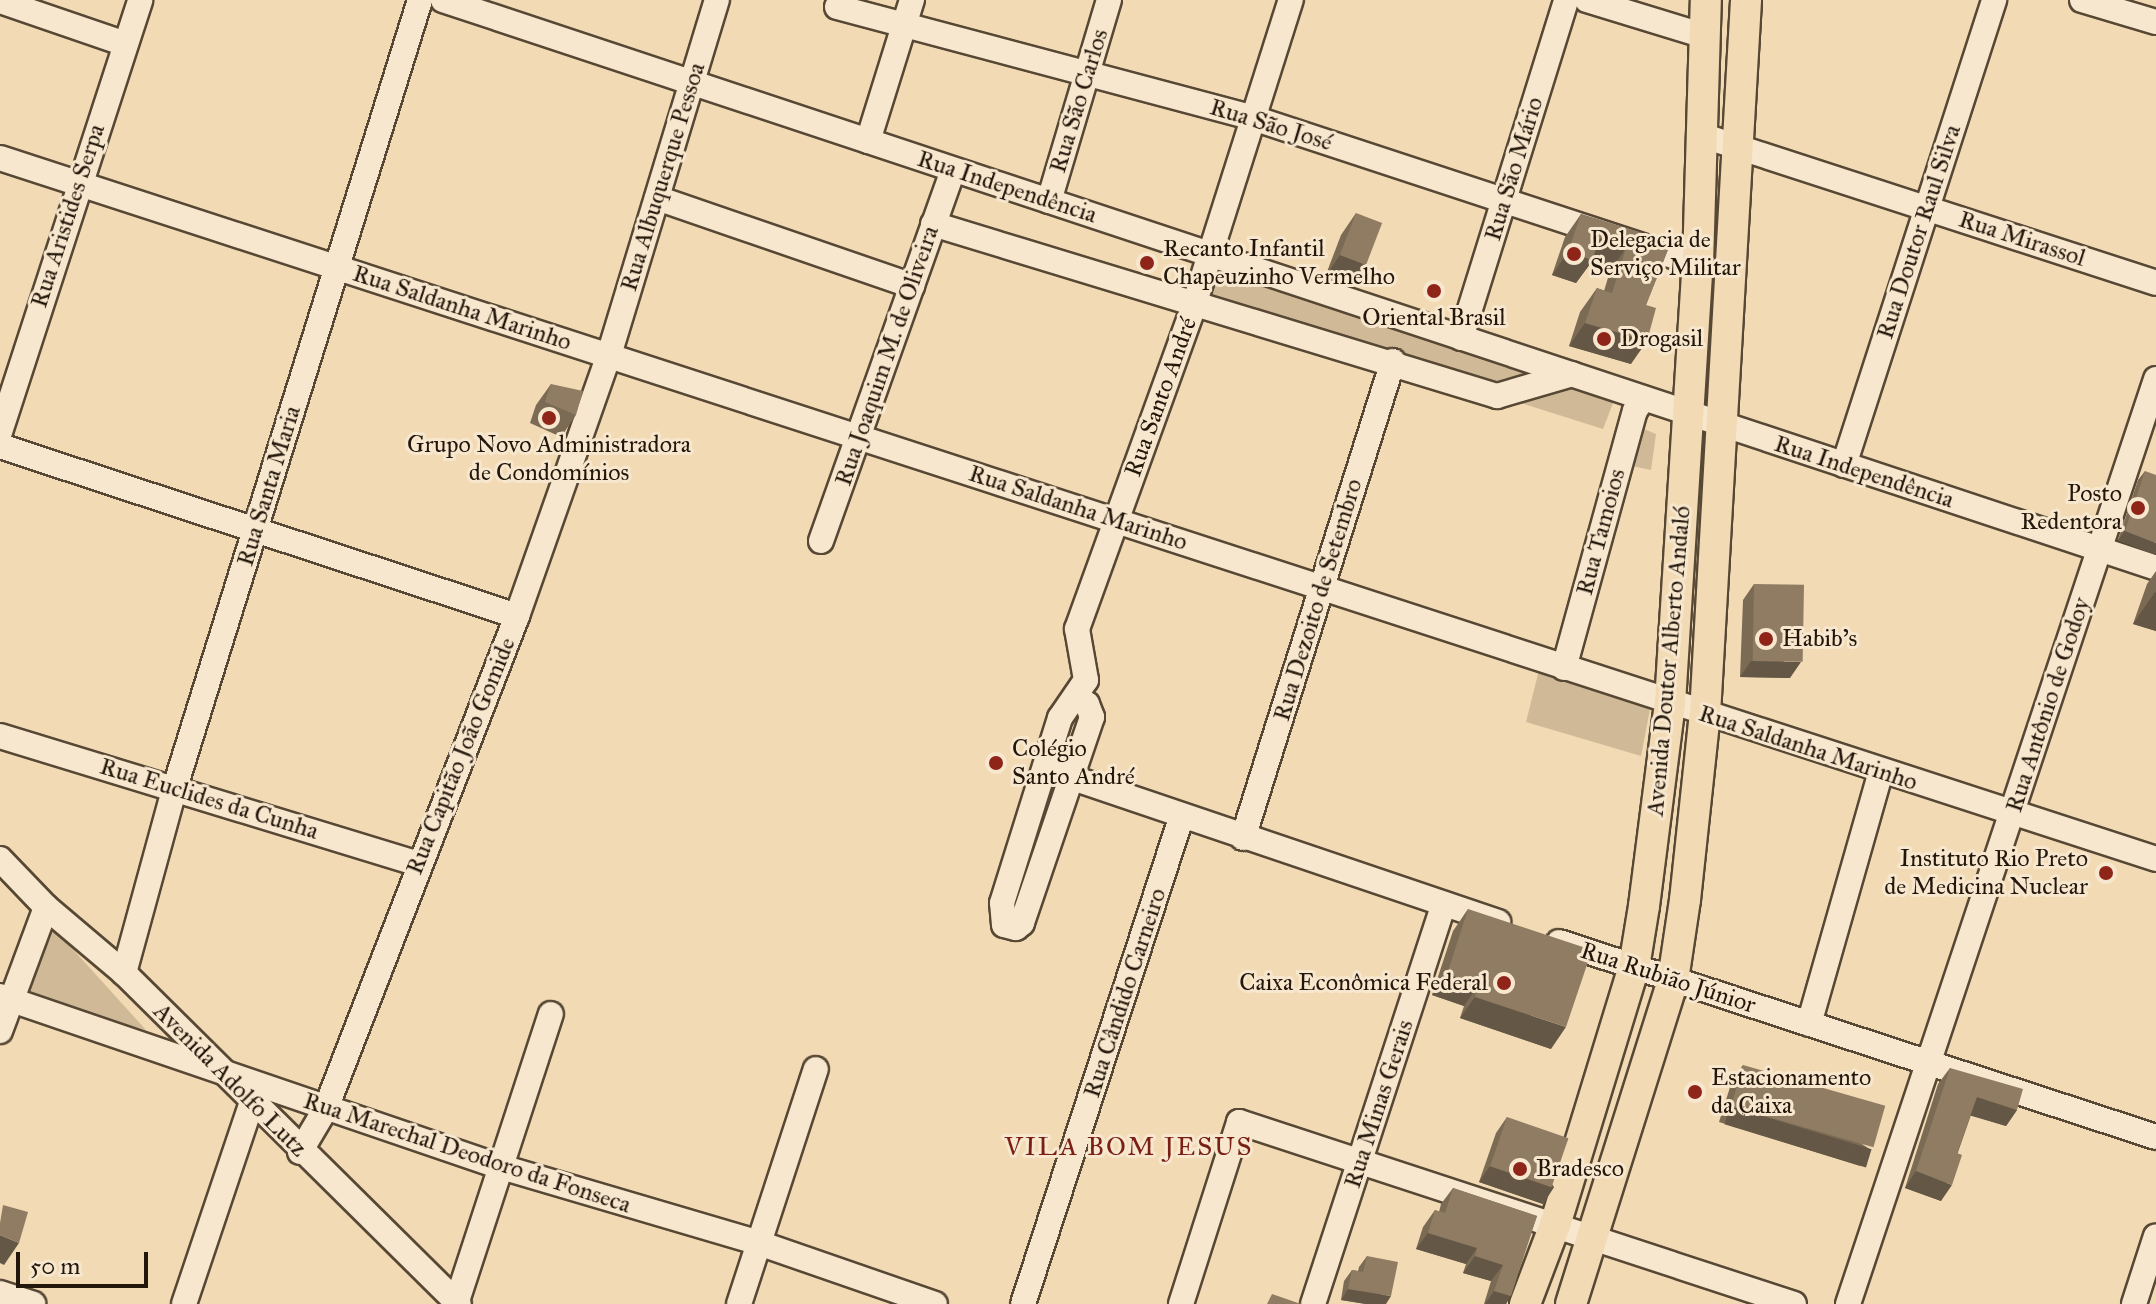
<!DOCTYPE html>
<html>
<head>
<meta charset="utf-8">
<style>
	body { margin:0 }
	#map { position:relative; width:2156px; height:1304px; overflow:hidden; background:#f2dab4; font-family:"IM FELL Great Primer",serif }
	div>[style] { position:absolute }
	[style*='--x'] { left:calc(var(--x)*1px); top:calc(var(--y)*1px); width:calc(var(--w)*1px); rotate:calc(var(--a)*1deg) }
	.green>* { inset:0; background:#cfb997 }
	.roads { filter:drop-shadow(2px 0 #574835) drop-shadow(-2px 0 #574835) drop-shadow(0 2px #574835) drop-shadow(0 -2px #574835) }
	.minor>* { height:24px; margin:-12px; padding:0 12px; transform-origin:12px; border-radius:12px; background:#f7e7ce }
	.major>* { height:30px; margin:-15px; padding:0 15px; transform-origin:15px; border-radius:15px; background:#f2dab4 }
	.wall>* { inset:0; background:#7b6b55 }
	.shaded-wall>* { inset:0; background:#645745; transform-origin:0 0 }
	.building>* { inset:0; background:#8f7c63; transform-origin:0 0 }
	.dots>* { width:22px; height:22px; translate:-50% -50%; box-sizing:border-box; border:4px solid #f7e7ce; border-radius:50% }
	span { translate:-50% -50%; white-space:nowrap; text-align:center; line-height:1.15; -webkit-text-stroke:6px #f7e7ce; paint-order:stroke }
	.street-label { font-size:24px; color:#23170b }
	.poi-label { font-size:24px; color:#23170b }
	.left { translate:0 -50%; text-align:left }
	.right { translate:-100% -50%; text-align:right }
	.neighbourhood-label { font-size:26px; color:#7a1f14; letter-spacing:2px }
	.scale { position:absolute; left:16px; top:1252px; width:132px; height:36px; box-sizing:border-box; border:4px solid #23170b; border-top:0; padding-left:10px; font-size:24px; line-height:28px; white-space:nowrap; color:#23170b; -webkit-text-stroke:6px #f7e7ce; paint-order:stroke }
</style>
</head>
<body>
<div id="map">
	<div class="green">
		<i style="clip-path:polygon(1207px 260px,1558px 375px,1500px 391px,1196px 300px)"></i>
		<i style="clip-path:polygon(1567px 383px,1615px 398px,1603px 429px,1505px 398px)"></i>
		<i style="clip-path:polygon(1639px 427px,1656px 434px,1651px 470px,1627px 465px)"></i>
		<i style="clip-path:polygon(1540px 666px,1651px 704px,1641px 756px,1526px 722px)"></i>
		<i style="clip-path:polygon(51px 925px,146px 1030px,20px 995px)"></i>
	</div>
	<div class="roads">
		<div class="minor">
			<i style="--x:443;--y:0;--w:1805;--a:18.34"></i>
			<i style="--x:1587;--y:0;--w:123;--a:17"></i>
			<i style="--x:2082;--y:0;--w:77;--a:16.6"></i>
			<i style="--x:0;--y:1;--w:130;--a:18.9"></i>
			<i style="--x:837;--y:7;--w:431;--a:14.9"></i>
			<i style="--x:1253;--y:118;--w:468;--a:18.2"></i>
			<i style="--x:1704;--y:136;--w:475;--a:18"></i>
			<i style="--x:868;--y:141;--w:148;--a:-72.7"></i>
			<i style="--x:0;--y:158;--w:2267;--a:18.01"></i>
			<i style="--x:657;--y:198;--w:270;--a:19"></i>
			<i style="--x:1049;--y:201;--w:210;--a:-73.4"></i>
			<i style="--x:933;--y:224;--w:590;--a:16.96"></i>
			<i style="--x:1497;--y:396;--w:78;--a:-16.3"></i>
			<i style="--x:1461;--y:338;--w:354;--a:-72.7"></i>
			<i style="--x:0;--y:432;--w:454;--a:-72"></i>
			<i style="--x:0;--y:446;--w:544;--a:18.2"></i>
			<i style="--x:1844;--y:465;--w:489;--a:-72.1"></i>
			<i style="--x:821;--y:541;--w:394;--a:-70.4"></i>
			<i style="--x:1564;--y:668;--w:267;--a:-74.6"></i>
			<i style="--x:1635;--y:411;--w:15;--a:-58"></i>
			<i style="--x:1075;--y:699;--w:13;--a:23"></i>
			<i style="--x:1087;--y:704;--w:14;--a:69"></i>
			<i style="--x:1092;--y:717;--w:218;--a:108.8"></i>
			<i style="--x:1022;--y:923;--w:8;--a:140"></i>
			<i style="--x:1016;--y:928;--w:12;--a:-166"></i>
			<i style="--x:1004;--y:925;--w:22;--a:-95"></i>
			<i style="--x:1002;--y:903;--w:194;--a:-72.6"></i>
			<i style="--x:1060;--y:718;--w:46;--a:-55.6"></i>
			<i style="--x:1086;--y:680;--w:52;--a:-100"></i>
			<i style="--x:1077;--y:629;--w:344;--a:-70.1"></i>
			<i style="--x:1194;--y:305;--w:320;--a:-72.4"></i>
			<i style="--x:0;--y:736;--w:437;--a:17"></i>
			<i style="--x:1055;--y:772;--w:468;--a:18.7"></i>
			<i style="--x:1243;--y:838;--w:500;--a:-72.54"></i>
			<i style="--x:0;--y:859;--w:66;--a:46.2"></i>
			<i style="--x:46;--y:907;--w:102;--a:40.2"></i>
			<i style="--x:124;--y:973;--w:471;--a:44.7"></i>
			<i style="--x:1559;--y:942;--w:628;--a:18.09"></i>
			<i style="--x:124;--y:973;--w:193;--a:-74.7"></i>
			<i style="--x:175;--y:787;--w:824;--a:-72.71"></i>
			<i style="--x:0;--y:996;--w:529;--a:18.85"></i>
			<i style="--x:501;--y:1167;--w:269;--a:16.4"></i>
			<i style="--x:759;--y:1243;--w:186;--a:19.1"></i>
			<i style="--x:1809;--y:1024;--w:263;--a:-74.1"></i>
			<i style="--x:0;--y:1031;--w:132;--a:-69.6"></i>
			<i style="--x:300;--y:1152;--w:51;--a:-59.4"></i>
			<i style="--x:326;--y:1108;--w:528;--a:-68.78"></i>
			<i style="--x:517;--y:616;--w:277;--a:-70.6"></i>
			<i style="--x:609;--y:355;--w:371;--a:-73.1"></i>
			<i style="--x:0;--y:1293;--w:35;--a:18"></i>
			<i style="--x:184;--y:1304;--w:213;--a:-71.4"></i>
			<i style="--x:456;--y:1304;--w:305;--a:-71.9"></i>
			<i style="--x:739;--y:1304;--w:247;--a:-71.9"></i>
			<i style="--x:1023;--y:1304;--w:511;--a:-71.99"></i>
			<i style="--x:1181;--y:1304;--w:191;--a:-72.3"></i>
			<i style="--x:1239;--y:1122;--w:584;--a:18.16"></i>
			<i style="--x:1313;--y:1304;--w:421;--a:-71.9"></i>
			<i style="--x:1848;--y:1304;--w:975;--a:-71.58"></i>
			<i style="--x:2134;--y:1304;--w:71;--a:-72.1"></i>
		</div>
		<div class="major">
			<i style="--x:1525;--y:1304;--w:85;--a:-69.2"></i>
			<i style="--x:1555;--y:1225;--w:270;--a:-73"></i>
			<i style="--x:1634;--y:967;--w:62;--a:-80.7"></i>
			<i style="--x:1644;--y:906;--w:205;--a:-82.7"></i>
			<i style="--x:1670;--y:703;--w:440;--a:-86.4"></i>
			<i style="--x:1698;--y:264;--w:264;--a:-88.3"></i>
			<i style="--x:1571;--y:1304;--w:340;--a:-72.5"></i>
			<i style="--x:1673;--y:980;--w:81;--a:-81.5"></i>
			<i style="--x:1685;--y:900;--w:187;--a:-83.9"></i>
			<i style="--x:1705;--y:714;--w:715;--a:-86.71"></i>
		</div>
	</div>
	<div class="wall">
		<i style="clip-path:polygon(1356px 213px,1351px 285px,1325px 277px,1341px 235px)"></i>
		<i style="clip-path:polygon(1581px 214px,1671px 242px,1646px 305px,1631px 364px,1569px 346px,1580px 312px,1597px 288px,1604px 291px,1610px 271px,1590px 264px,1576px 283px,1552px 275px,1565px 237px)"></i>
		<i style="clip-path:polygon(551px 384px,576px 415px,561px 437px,530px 423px,536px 405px)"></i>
		<i style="clip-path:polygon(2145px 471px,2156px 555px,2118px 540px,2138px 480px)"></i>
		<i style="clip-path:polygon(2156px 571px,2156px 631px,2133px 624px,2147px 584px)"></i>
		<i style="clip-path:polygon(1754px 584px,1790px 678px,1740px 677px,1743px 600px)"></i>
		<i style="clip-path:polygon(1468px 909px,1551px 1049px,1460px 1018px,1464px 1006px,1432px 995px,1453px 931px)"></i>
		<i style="clip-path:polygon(1743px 1065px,1871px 1150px,1860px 1166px,1719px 1122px,1732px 1081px)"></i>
		<i style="clip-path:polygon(1950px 1068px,2017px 1110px,2006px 1126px,1971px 1115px,1941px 1201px,1905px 1188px,1938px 1084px)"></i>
		<i style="clip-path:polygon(1507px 1117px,1554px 1187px,1543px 1204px,1479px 1182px,1496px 1133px)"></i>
		<i style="clip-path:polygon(1453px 1188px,1537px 1216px,1506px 1304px,1484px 1304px,1491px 1281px,1463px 1273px,1466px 1264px,1416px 1249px,1423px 1227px,1435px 1210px,1439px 1212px,1441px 1204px)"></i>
		<i style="clip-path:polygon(1367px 1256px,1386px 1304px,1366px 1304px,1341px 1300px,1344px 1281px,1352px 1270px,1358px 1271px,1359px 1267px)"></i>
	</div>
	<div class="shaded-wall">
		<i style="clip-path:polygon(1600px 238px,1626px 248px,1610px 271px,1590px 264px,1576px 283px,1552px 275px,1568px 252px)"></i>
		<i style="clip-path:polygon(1340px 255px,1366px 264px,1351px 285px,1325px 277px)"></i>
		<i style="clip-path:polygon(1585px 323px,1647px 341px,1631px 364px,1569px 346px)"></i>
		<i style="clip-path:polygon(2125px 531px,2156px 543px,2156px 555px,2118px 540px)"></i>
		<i style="clip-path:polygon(2155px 592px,2156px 593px,2156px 631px,2133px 624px)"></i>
		<i style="clip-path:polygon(1751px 661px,1801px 662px,1790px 678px,1740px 677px)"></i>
		<i style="clip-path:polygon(1447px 974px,1479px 984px,1464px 1006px,1432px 995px)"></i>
		<i style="clip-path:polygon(1475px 997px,1566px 1027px,1551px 1049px,1460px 1018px)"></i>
		<i style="clip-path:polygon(1977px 1097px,2017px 1110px,2006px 1126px,1965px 1114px)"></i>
		<i style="left:1730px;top:1106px;width:148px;height:19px;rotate:17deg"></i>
		<i style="clip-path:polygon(1490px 1166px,1554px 1187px,1543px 1204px,1479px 1182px)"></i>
		<i style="clip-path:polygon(1916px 1171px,1952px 1185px,1941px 1201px,1905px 1188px)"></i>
		<i style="clip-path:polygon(1428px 1233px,1477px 1248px,1466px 1264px,1416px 1249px)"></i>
		<i style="clip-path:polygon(0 1235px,19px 1243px,4px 1265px,0 1263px)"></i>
		<i style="clip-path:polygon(1475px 1256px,1503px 1265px,1491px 1281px,1463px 1273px)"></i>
		<i style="clip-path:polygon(1348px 1289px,1391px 1296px,1386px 1304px,1366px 1304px,1341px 1300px)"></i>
		<i style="clip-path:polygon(1494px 1291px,1511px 1296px,1506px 1304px,1485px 1304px)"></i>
	</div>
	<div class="building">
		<i style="left:1356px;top:213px;width:28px;height:45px;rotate:21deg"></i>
		<i style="clip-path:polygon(1581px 214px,1671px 242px,1646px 305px,1656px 308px,1647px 341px,1585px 323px,1597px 288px,1612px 293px,1626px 248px,1600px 238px,1592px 260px,1568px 252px)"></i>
		<i style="clip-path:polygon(551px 384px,583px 391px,576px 415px,545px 402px)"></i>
		<i style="clip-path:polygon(2145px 471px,2156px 475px,2156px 543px,2125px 531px)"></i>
		<i style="left:1754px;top:584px;width:50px;height:77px;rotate:1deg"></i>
		<i style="clip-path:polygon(1468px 909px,1592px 950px,1566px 1027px,1475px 997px,1479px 984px,1447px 974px)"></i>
		<i style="left:1743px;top:1065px;width:148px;height:43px;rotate:16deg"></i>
		<i style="clip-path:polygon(1950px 1068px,2023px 1089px,2017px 1110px,1977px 1097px,1957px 1153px,1962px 1155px,1952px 1185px,1916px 1171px)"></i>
		<i style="left:1507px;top:1117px;width:65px;height:52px;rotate:19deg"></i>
		<i style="clip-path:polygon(1453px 1188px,1537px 1216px,1511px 1296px,1494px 1291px,1503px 1265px,1475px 1256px,1477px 1248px,1428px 1233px,1435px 1210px,1445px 1213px)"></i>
		<i style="clip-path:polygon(3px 1205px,28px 1212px,19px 1243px,0 1235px,0 1223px)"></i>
		<i style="clip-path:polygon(1367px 1256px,1398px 1262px,1391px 1296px,1348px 1289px,1352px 1270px,1363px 1272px)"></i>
		<i style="clip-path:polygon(1272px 1294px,1301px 1304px,1267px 1304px)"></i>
	</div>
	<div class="dots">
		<i style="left:1574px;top:254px;background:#8f2418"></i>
		<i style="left:1147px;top:263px;background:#8f2418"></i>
		<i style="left:1434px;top:291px;background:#8f2418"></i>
		<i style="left:1604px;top:339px;background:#8f2418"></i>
		<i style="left:549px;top:418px;background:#8f2418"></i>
		<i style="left:2138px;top:508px;background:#8f2418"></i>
		<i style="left:1766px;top:639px;background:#8f2418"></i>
		<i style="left:996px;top:763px;background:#8f2418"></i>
		<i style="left:2106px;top:873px;background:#8f2418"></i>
		<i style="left:1504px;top:983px;background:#8f2418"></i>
		<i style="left:1695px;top:1092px;background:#8f2418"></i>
		<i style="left:1520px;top:1169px;background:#8f2418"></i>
	</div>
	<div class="street-label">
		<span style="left:1079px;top:101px;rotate:-73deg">Rua São Carlos</span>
		<span style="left:1271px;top:125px;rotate:17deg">Rua São José</span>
		<span style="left:1514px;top:169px;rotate:-73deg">Rua São Mário</span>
		<span style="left:663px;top:177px;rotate:-73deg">Rua Albuquerque Pessoa</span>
		<span style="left:1007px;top:187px;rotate:18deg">Rua Independência</span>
		<span style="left:68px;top:216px;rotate:-72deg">Rua Aristides Serpa</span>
		<span style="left:1919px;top:232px;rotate:-72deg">Rua Doutor Raul Silva</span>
		<span style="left:2022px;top:239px;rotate:18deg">Rua Mirassol</span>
		<span style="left:462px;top:308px;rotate:18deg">Rua Saldanha Marinho</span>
		<span style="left:887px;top:356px;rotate:-71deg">Rua Joaquim M. de Oliveira</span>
		<span style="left:1161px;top:397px;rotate:-70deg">Rua Santo André</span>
		<span style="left:1864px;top:472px;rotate:18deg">Rua Independência</span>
		<span style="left:269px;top:486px;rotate:-73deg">Rua Santa Maria</span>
		<span style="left:1078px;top:508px;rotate:18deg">Rua Saldanha Marinho</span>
		<span style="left:1601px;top:532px;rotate:-75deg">Rua Tamoios</span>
		<span style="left:1318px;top:600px;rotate:-73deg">Rua Dezoito de Setembro</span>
		<span style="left:1669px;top:661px;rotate:-85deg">Avenida Doutor Alberto Andaló</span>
		<span style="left:2048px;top:705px;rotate:-72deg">Rua Antônio de Godoy</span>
		<span style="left:1808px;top:748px;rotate:18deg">Rua Saldanha Marinho</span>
		<span style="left:461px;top:756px;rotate:-68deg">Rua Capitão João Gomide</span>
		<span style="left:209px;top:799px;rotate:17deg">Rua Euclides da Cunha</span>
		<span style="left:1668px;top:978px;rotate:18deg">Rua Rubião Júnior</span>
		<span style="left:1125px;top:993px;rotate:-72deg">Rua Cândido Carneiro</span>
		<span style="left:230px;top:1080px;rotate:45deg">Avenida Adolfo Lutz</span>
		<span style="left:1379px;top:1104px;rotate:-72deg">Rua Minas Gerais</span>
		<span style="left:467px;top:1153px;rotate:18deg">Rua Marechal Deodoro da Fonseca</span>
	</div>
	<div class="poi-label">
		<span class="left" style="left:1590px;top:254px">Delegacia de<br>Serviço Militar</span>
		<span class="left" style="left:1163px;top:263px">Recanto Infantil<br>Chapeuzinho Vermelho</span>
		<span style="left:1434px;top:318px">Oriental Brasil</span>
		<span class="left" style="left:1620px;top:339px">Drogasil</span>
		<span style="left:549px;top:459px">Grupo Novo Administradora<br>de Condomínios</span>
		<span class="right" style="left:2122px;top:508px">Posto<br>Redentora</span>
		<span class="left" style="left:1782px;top:639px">Habib's</span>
		<span class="left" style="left:1012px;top:763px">Colégio<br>Santo André</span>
		<span class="right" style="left:2088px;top:873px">Instituto Rio Preto<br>de Medicina Nuclear</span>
		<span class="right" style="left:1488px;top:983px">Caixa Econômica Federal</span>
		<span class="left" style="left:1711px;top:1092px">Estacionamento<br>da Caixa</span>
		<span class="left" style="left:1536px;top:1169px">Bradesco</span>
	</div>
	<div class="neighbourhood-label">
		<span style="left:1129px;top:1147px">VILA BOM JESUS</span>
	</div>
	<div class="scale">50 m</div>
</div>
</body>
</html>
